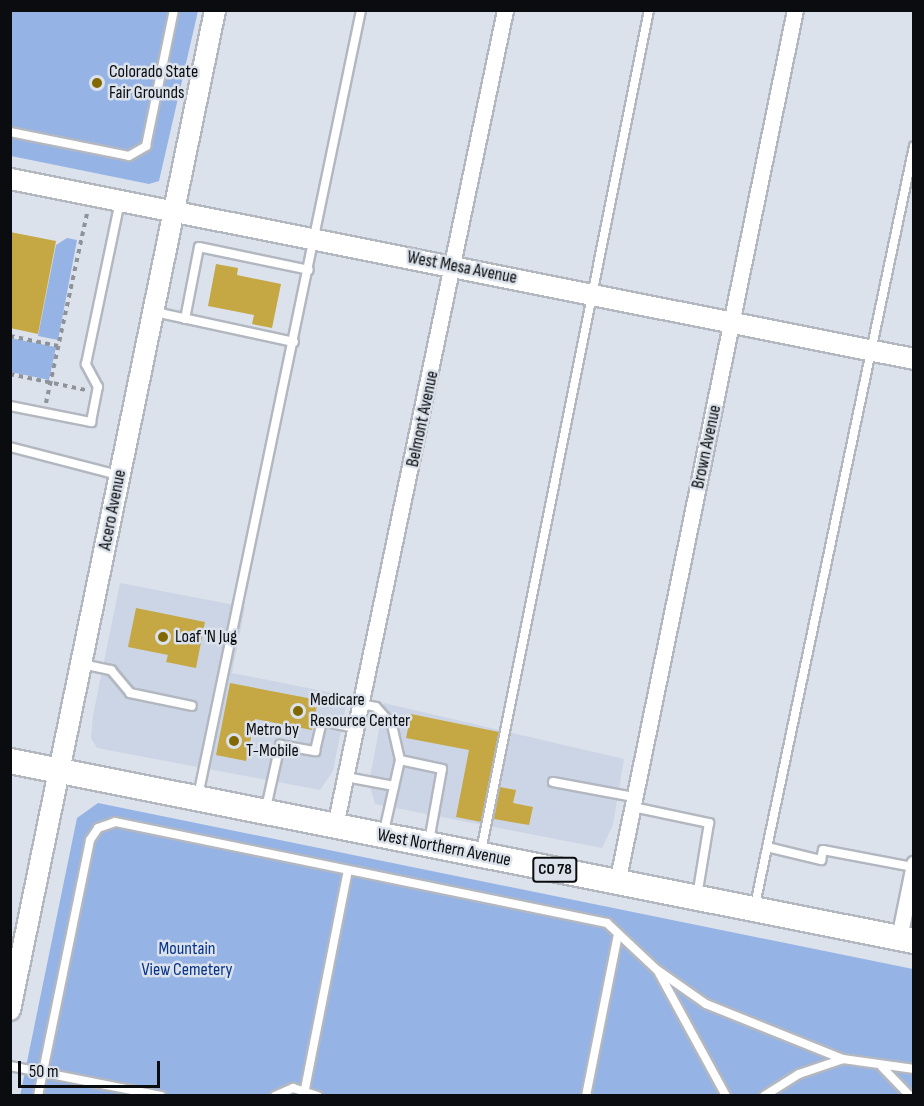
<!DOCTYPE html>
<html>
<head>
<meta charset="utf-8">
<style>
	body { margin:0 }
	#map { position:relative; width:924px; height:1106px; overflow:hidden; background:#dce2eb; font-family:"Sofia Sans Condensed",sans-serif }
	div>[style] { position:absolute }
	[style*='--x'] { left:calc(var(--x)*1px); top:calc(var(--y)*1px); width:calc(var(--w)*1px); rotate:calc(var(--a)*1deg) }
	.built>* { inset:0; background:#ccd5e5 }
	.green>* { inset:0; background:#96b3e6 }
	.building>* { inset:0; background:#c5a743 }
	.path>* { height:4px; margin-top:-2px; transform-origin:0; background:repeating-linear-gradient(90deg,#8e9399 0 4.5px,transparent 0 9px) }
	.roads { filter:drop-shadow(2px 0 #b2b7c0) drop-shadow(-2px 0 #b2b7c0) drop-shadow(0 2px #b2b7c0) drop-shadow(0 -2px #b2b7c0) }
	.service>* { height:8px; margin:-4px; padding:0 4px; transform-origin:4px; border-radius:4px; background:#fff }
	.minor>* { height:15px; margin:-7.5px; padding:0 7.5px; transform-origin:7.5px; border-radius:7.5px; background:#fff }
	.tertiary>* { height:20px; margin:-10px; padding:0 10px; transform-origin:10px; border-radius:10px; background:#fff }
	.primary>* { height:24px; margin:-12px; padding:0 12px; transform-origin:12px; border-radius:12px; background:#fff }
	.dots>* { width:16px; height:16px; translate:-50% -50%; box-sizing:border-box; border:3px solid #dce2eb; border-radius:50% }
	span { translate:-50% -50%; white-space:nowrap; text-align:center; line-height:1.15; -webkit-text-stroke:5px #dce2eb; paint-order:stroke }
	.shield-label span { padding:2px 4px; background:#dce2eb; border:2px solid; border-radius:4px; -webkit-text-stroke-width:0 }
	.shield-label { font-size:16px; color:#0a0c0f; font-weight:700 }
	.poi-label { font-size:18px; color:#0a0c0f }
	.left { translate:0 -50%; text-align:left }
	.street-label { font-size:18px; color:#0a0c0f }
	.park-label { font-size:18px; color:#06348b }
	.frame { position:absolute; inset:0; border:12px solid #0a0c0f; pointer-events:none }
	.scale { position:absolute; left:18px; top:1061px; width:142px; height:27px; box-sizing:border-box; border:3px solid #0a0c0f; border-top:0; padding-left:8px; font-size:18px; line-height:21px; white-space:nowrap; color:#0a0c0f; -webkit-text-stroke:4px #dce2eb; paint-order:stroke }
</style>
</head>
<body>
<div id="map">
	<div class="built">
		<i style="clip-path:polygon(120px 583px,245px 607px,232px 673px,348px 696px,333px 771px,320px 790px,97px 748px,91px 738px,93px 715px)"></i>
		<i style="clip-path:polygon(384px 703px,624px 759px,613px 825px,602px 848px,375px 804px,369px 783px)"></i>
	</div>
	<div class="green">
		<i style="clip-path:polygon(10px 11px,198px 11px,159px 181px,149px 184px,11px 156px)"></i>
		<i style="clip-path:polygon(67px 238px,77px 240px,58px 340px,38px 336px,56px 245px)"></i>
		<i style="clip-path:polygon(10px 338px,56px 347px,49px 380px,11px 372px)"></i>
		<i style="clip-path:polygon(98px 803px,913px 969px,913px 1095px,20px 1096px,77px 818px)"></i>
	</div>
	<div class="building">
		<i style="clip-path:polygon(10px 232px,56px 241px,38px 334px,10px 328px)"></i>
		<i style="clip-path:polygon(216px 264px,238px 268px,237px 275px,281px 284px,272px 328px,252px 324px,254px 315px,208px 306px)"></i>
		<i style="clip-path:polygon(136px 608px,205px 622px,196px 668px,166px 662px,168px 655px,128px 647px)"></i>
		<i style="clip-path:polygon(230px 683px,318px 700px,312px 730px,255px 719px,246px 761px,216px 755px)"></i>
		<i style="clip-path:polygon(411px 714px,499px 732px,481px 822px,456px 817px,469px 750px,406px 738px)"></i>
		<i style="clip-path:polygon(500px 787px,516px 790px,513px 803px,533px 807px,529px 825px,494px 819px)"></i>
	</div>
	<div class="path">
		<i style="--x:10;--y:336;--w:49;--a:11.8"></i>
		<i style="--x:10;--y:374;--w:78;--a:11.9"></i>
		<i style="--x:46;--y:403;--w:194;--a:-77.8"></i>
	</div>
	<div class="roads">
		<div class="service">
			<i style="--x:10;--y:132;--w:121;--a:11.4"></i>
			<i style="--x:129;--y:156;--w:20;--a:-30"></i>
			<i style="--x:146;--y:146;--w:139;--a:-78.4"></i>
			<i style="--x:155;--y:312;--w:142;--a:12.2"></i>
			<i style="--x:185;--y:319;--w:73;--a:-79"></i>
			<i style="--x:199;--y:247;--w:112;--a:11.8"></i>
			<i style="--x:10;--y:406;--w:83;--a:11.2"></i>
			<i style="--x:91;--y:422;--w:36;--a:-79"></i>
			<i style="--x:98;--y:387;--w:26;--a:-118"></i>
			<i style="--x:86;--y:364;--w:167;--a:-78.2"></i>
			<i style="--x:10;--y:447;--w:112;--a:14.5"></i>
			<i style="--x:82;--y:664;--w:30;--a:12"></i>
			<i style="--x:111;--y:670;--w:30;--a:50"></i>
			<i style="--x:130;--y:693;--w:63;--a:11.8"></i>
			<i style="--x:361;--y:704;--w:15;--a:11"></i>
			<i style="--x:376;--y:707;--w:24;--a:48"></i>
			<i style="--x:392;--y:725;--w:36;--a:77"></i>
			<i style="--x:346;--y:777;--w:49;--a:10.6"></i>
			<i style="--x:553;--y:782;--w:82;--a:10.5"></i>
			<i style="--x:198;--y:796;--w:803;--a:-78.28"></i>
			<i style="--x:633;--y:807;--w:78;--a:11.9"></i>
			<i style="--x:709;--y:823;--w:74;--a:99.3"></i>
			<i style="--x:266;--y:808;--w:65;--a:-77.5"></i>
			<i style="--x:280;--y:745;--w:36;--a:10"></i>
			<i style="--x:315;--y:751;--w:31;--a:-77"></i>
			<i style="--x:322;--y:721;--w:35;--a:12"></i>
			<i style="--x:384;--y:831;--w:73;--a:-77.3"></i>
			<i style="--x:400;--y:760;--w:43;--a:12.1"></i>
			<i style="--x:442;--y:769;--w:73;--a:100.2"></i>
			<i style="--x:767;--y:847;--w:56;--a:13.5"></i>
			<i style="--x:821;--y:860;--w:10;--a:-79"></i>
			<i style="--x:823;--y:850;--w:92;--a:10.7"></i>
			<i style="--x:481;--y:851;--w:858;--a:-78.7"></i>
			<i style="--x:755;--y:905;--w:775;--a:-78.17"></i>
			<i style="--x:659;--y:973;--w:140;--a:61.4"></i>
			<i style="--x:10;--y:1066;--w:154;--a:11.2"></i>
			<i style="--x:882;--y:1067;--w:40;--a:46"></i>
			<i style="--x:305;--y:1089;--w:223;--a:-78.9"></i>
			<i style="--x:38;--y:1096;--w:261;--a:-78.5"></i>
			<i style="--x:90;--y:840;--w:14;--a:-56"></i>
			<i style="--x:98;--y:828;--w:18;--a:-19"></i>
			<i style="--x:115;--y:822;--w:502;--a:11.6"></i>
			<i style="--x:607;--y:923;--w:67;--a:43.2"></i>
			<i style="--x:656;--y:969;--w:61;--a:35"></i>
			<i style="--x:706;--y:1004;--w:148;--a:21.9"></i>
			<i style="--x:843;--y:1059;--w:72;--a:8"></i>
			<i style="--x:275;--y:1096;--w:20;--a:-24"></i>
			<i style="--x:293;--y:1088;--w:26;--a:18"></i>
			<i style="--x:586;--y:1096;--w:165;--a:-78.8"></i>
			<i style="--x:764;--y:1096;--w:41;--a:-32.2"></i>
			<i style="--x:799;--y:1074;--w:46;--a:-18.8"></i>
		</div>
		<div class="minor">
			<i style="--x:335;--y:826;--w:834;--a:-78.23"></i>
			<i style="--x:617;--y:883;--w:891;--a:-78.48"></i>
			<i style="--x:899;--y:938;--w:76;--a:-78.5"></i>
		</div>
		<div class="tertiary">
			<i style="--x:10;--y:179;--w:922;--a:11.26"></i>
			<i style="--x:10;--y:1010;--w:1021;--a:-78.41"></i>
		</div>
		<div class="primary">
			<i style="--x:10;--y:761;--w:922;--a:11.26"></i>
		</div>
	</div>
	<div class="dots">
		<i style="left:97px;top:83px;background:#816800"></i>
		<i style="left:163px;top:637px;background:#816800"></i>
		<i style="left:298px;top:711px;background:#816800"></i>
		<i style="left:234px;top:741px;background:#816800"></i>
	</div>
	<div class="shield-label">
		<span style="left:555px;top:870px">CO 78</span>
	</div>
	<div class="poi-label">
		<span class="left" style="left:109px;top:83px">Colorado State<br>Fair Grounds</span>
		<span class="left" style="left:175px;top:637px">Loaf 'N Jug</span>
		<span class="left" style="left:310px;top:711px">Medicare<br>Resource Center</span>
		<span class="left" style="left:246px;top:741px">Metro by<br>T-Mobile</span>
	</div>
	<div class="street-label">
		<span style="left:462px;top:268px;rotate:11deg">West Mesa Avenue</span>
		<span style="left:423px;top:419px;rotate:-78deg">Belmont Avenue</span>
		<span style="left:707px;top:447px;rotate:-78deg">Brown Avenue</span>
		<span style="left:113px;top:510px;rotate:-79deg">Acero Avenue</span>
		<span style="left:444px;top:848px;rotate:11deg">West Northern Avenue</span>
	</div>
	<div class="park-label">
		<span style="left:187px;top:960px">Mountain<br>View Cemetery</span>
	</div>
	<div class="frame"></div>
	<div class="scale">50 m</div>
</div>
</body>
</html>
